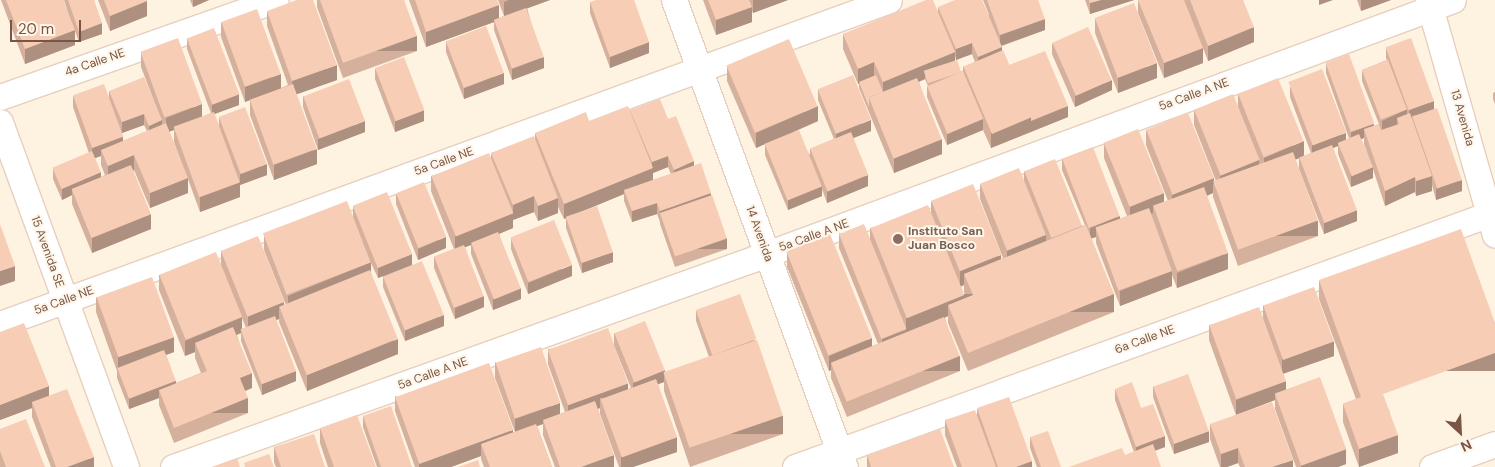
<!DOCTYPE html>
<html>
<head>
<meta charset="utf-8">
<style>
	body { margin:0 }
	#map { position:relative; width:1495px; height:467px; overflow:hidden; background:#fef2e1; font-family:"DM Sans",sans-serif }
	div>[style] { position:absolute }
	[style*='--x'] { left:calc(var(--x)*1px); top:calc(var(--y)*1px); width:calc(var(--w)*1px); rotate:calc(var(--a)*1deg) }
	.roads { filter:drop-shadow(1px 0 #e6cfbe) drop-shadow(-1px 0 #e6cfbe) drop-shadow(0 1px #e6cfbe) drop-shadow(0 -1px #e6cfbe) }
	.street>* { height:25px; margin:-12.5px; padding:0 12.5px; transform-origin:12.5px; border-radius:12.5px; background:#fff }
	.wall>* { inset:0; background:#d4b09d }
	.shaded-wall>* { inset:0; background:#ad907f; transform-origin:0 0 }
	.building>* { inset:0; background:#f7cdb6; transform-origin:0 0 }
	.dots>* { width:14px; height:14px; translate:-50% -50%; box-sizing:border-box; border:2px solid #fff6ea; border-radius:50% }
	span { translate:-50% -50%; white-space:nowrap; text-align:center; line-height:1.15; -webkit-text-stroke:4px #fff6ea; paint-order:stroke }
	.street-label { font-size:12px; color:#785545 }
	.education-label { font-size:12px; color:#785e54; font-weight:700 }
	.left { translate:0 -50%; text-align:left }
	.north { position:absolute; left:1435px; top:407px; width:50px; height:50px; -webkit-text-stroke:4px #fff6ea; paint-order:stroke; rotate:155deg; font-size:14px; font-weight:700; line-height:20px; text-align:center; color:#785545 }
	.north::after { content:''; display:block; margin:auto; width:18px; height:22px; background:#785545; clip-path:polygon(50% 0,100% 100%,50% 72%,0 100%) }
	.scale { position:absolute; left:10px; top:20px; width:71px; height:22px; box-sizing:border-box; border:2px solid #785545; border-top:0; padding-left:6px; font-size:15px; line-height:18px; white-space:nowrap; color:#785545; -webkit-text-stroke:4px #fff6ea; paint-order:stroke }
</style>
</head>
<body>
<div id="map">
	<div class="roads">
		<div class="street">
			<i style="--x:674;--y:0;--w:497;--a:69.9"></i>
			<i style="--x:1428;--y:0;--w:244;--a:74.1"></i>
			<i style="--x:0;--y:97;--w:292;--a:-19.4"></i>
			<i style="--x:0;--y:122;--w:367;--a:69.9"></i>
			<i style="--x:0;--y:324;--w:946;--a:-20.02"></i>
			<i style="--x:173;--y:467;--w:619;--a:-19.72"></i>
			<i style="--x:756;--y:258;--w:743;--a:-20.31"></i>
			<i style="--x:795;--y:467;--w:745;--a:-20.02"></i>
			<i style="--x:1432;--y:467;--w:67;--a:-20.1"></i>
		</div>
	</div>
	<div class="wall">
		<i style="clip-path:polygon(1px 0,63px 0,69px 15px,64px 0,94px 0,102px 34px,79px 42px,75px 31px,75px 45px,25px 64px)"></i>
		<i style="clip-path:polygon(98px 0,147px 0,147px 16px,110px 31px)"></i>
		<i style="clip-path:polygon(190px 0,209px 0,193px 7px)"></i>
		<i style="clip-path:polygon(317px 0,404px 0,417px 51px,343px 78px,317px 7px)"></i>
		<i style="clip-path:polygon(409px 0,497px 0,499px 18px,504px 16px,498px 0,550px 0,527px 8px,544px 68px,512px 80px,494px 30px,494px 22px,426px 47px)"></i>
		<i style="clip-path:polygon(703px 0,788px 0,753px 13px,752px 11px,752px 22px,716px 35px)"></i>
		<i style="clip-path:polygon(evenodd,983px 0,1038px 0,1045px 30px,1002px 46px,1002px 51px,1009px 65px,1068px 117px,991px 148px,983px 130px,947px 145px,927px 97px,927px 86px,928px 86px,925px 79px,919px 82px,942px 154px,894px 173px,859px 88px,859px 83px,858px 84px,843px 49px,843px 34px,938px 13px,938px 7px,989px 15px,983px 0,972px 54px,975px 62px,963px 67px,963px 71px,961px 72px,955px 61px,955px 56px,956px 60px,972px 54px)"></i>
		<i style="clip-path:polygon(1085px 0,1134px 0,1090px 14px)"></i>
		<i style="clip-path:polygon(1138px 0,1243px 0,1254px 42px,1208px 61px,1203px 48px,1203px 63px,1164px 78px,1138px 13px)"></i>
		<i style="clip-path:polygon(1357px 0,1391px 0,1361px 11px)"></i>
		<i style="clip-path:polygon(590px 2px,649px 53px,610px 68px,590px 13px)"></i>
		<i style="clip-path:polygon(267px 11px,337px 80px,296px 94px,317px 164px,274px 180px,250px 115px,250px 100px,245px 102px,221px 37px,221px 22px,281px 88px,288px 85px,267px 26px)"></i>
		<i style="clip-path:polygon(1095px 18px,1157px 78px,1118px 93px,1095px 33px)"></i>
		<i style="clip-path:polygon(evenodd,187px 38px,239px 105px,214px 114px,219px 127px,219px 117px,267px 175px,240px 185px,240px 183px,240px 197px,200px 212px,188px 179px,188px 193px,150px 208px,134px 170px,133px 171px,151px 229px,92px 253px,72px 204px,72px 195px,62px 200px,53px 179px,53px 168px,89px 153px,73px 107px,73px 96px,109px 98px,109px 91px,157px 109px,141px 67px,141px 52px,202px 117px,211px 113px,187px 49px,187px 38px,144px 125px,147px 131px,123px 141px,122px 133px,144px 125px,187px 38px,174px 130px,174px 142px,183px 166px,169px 131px,174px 130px,187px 38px,101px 156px,101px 165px,105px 175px,101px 177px,95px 158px,101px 156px)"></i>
		<i style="clip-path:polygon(446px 41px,504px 84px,464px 99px,446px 52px)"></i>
		<i style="clip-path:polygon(1052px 43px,1112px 90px,1075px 107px,1052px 54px)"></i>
		<i style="clip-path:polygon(evenodd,1386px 47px,1434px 109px,1462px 191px,1436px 200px,1432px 185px,1432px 191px,1416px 196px,1415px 192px,1385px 206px,1373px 169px,1373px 178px,1351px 187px,1338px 154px,1338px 146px,1333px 148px,1357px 221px,1324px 234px,1299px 169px,1299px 158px,1295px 160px,1318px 236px,1238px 266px,1213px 197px,1213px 193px,1207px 196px,1228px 269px,1177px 288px,1172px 275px,1172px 286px,1120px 306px,1096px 243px,1096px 237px,1091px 238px,1114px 312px,968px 371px,948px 323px,948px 316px,945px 318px,960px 371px,847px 417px,831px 378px,831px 370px,829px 371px,787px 267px,787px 252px,872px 346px,878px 344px,839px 248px,839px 233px,870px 239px,870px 228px,931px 213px,931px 201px,1001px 259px,1003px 258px,980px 199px,980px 184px,1024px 180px,1024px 171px,1082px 226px,1085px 225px,1062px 170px,1062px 159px,1120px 219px,1127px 216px,1104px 158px,1104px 143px,1164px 202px,1168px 201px,1146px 145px,1146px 130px,1214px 182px,1216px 181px,1194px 125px,1194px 110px,1238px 107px,1238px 94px,1304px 156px,1311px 153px,1290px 97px,1290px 86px,1346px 140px,1349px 138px,1326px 73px,1326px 63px,1374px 126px,1379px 124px,1362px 81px,1362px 70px,1387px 60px,1386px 58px,1386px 47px,1364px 138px,1364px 144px,1370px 160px,1361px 139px,1364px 138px,1386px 47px,964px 285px,964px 292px,967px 298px,964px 299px,961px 286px,964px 285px)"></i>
		<i style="clip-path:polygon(727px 66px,818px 121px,794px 132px,810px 155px,810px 149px,834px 139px,818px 100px,818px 89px,871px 131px,853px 138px,868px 186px,827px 203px,822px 189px,822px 196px,788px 210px,765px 155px,765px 144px,756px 148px,727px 81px)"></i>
		<i style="clip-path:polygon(375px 68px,424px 121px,395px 132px,375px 79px)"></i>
		<i style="clip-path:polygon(1495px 92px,1495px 104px,1493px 99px,1493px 93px)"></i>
		<i style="clip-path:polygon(303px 96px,365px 132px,318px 150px,303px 107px)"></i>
		<i style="clip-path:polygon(evenodd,630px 110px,668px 119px,711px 196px,727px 249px,675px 267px,660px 224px,660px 222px,657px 214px,632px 222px,624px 201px,624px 194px,580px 212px,613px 262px,582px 273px,566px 228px,566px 218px,564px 219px,558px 207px,558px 213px,538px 221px,534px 212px,513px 220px,513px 228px,499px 234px,521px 299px,493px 310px,471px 254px,471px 245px,465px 247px,484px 307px,455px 319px,434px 268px,434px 257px,454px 249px,431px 191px,431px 176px,491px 158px,491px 153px,535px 139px,535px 133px,589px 121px,630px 113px,630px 110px,668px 167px,671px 174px,653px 180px,653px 173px,668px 167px)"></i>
		<i style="clip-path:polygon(396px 194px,446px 248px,418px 260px,396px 204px)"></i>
		<i style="clip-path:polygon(evenodd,353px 206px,412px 265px,444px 326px,405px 341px,383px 287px,383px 276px,378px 278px,371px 263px,371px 274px,398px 354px,307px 391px,279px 322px,279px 319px,276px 320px,296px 381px,262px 395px,241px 341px,241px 333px,237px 335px,252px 388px,245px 391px,248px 413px,174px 443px,159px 405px,159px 398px,129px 409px,117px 378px,117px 371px,96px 312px,96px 297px,174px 352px,166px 355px,176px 383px,201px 373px,195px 358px,195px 352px,185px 356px,159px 290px,159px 275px,221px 265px,221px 250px,284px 305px,286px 305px,264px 250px,264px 235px,353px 216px,353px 206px,242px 318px,246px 328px,242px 329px,242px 318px)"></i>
		<i style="clip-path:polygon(511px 238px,572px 276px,528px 294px,511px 249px)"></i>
		<i style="clip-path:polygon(1319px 280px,1389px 410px,1398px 453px,1359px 467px,1343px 422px,1343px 404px,1356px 399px,1319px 299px)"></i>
		<i style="clip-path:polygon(1263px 305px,1334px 356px,1283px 374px,1286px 390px,1346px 464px,1338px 467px,1296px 467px,1275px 409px,1275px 400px,1236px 415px,1209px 340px,1209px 325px,1263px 318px)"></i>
		<i style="clip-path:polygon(evenodd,696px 310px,756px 341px,783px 434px,690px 467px,664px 391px,664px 382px,658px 384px,677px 452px,633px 467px,619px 467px,600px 414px,600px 408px,598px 409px,614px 467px,555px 467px,543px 435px,543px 424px,537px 426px,552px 467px,484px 467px,481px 459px,481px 456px,451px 467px,415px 467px,395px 411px,395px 396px,513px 432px,515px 432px,495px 378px,495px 362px,560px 414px,565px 412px,548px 364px,548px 349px,614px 344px,614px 333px,665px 373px,709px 357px,696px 321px,696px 310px,615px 348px,631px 388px,628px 389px,615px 348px)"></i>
		<i style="clip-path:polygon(0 332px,94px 467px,51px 467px,32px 417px,32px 408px,0 420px)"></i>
		<i style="clip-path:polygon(1153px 386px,1209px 442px,1174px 454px,1153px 397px)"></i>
		<i style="clip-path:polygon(1115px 389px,1141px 408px,1165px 447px,1155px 451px,1125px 455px,1134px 452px,1115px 400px)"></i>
		<i style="clip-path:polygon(977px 408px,1032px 467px,957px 467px,945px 435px,945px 420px,977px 414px)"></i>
		<i style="clip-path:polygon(363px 416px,412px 467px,377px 467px,363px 427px)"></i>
		<i style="clip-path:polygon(1210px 424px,1293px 467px,1240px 467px,1238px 463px,1227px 467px,1220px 467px,1210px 439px)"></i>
		<i style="clip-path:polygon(320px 428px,376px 467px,328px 467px,320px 443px)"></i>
		<i style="clip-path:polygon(0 429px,45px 467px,0 467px)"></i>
		<i style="clip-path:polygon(1030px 437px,1061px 467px,1037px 467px,1030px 448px)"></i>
		<i style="clip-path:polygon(274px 447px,325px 467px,276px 467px,274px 462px)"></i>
		<i style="clip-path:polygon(867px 455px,954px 467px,867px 467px)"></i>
	</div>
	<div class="shaded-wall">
		<i style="clip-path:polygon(193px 0,209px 0,193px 7px)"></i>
		<i style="clip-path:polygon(509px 0,550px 0,504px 17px,504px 2px)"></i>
		<i style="clip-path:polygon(753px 0,788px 0,753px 13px)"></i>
		<i style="clip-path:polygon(1101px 0,1134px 0,1090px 14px,1090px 3px)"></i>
		<i style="clip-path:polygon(1319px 0,1333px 0,1319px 5px)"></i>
		<i style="clip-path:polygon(1361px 0,1391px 0,1361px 11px)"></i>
		<i style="clip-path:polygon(147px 1px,147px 16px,110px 31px,110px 16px)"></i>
		<i style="clip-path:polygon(499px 5px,499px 20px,494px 20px,494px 22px,426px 47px,426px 32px)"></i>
		<i style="clip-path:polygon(752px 7px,752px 22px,716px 35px,716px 20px)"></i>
		<i style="clip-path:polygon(1045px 19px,1045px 30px,1000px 46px,1000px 35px)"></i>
		<i style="clip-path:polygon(102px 23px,102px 34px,79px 42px,79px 32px)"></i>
		<i style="clip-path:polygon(1254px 27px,1254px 42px,1208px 61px,1208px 46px)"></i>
		<i style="clip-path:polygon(75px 30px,75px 45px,25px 64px,25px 49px)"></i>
		<i style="left:417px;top:36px;width:15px;height:79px;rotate:90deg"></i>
		<i style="clip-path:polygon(649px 42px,649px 53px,610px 68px,610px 57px)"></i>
		<i style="clip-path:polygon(972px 43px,972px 54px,956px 60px,956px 49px)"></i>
		<i style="clip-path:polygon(1002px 47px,1002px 58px,978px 68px,978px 57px)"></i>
		<i style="clip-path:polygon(1203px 48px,1203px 63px,1164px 78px,1164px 63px)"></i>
		<i style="clip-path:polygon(955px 52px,955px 67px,925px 74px,925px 79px,883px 97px,883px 82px)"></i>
		<i style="clip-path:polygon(544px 57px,544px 68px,512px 80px,512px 69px)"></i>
		<i style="clip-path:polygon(874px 62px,874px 77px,858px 84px,858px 69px)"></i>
		<i style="clip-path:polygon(1157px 63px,1157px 78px,1118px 93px,1118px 78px)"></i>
		<i style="clip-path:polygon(337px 65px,337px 80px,292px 96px,292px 81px)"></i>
		<i style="clip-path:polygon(504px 73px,504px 84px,464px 99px,464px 88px)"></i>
		<i style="clip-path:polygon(281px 74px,281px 89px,245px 102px,245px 87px)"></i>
		<i style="clip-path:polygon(1112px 80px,1112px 90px,1075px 107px,1075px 96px)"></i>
		<i style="clip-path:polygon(239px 94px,239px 105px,212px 115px,212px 104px)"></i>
		<i style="clip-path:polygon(1434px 101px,1434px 112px,1412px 116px,1412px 120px,1409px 121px,1409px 110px)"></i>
		<i style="clip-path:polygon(202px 104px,202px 119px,174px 127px,174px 130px,166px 133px,166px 118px)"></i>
		<i style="clip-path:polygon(818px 106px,818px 121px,756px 148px,756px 133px)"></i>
		<i style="clip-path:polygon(1068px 106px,1068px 117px,991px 148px,991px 133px,1031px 117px)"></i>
		<i style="clip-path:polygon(1407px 109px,1407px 120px,1397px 118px,1397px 125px,1382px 132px,1382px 121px)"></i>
		<i style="clip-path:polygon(424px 110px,424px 121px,395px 132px,395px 121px)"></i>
		<i style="clip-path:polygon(144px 114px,144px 125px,122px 133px,122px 122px)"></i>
		<i style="clip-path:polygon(983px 119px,983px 130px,947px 145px,947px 134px)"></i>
		<i style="clip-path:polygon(162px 120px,162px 131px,149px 136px,149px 126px)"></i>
		<i style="clip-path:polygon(871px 120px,871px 131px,836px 145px,836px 134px)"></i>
		<i style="clip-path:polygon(365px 121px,365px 132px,318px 150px,318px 139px)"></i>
		<i style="clip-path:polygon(1374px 124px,1374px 135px,1364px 129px,1364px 138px,1351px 143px,1351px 132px)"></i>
		<i style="clip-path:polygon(1346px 133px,1346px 144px,1338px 143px,1338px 146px,1312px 156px,1312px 145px)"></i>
		<i style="clip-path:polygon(123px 137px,123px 148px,101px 150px,101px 156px,92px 159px,92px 148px)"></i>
		<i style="clip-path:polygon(942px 139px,942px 154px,894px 173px,894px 158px)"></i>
		<i style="clip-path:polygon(1304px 141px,1304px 156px,1264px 173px,1264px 158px)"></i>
		<i style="clip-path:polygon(317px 149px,317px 164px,274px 180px,274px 165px)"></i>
		<i style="clip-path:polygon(134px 155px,134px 170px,108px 181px,108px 166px)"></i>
		<i style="clip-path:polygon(668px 156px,668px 167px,653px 173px,653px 183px,624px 190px,624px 194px,564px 219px,564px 204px,652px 168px,652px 162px)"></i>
		<i style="clip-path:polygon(1259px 160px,1259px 175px,1220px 191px,1220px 176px)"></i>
		<i style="clip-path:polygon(694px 161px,694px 172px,674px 180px,674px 170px)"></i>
		<i style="clip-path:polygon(267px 164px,267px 175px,240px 185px,240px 174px)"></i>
		<i style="clip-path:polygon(1373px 167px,1373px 178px,1351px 187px,1351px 176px)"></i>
		<i style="clip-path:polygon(101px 172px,101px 183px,72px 189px,72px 195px,62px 200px,62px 189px)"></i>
		<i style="clip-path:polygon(868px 175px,868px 186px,827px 203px,827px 192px)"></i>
		<i style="clip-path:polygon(1432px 176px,1432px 191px,1416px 196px,1416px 181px)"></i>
		<i style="clip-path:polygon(1415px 177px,1415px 192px,1385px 206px,1385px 191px)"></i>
		<i style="clip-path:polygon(188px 178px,188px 193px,150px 208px,150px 193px)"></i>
		<i style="clip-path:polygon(1214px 178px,1214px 185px,1213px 182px,1213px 193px,1172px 210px,1172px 195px)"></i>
		<i style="clip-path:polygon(1462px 180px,1462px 191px,1436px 200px,1436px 189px)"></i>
		<i style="clip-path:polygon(240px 182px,240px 197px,200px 212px,200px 197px)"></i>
		<i style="clip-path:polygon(822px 186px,822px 196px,788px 210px,788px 199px)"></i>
		<i style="clip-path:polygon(711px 193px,711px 204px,660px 213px,660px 222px,660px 211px)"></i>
		<i style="clip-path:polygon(1164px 193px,1164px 208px,1153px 206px,1153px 213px,1130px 222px,1130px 207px)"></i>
		<i style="clip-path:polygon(534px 196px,534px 212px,513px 220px,513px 228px,472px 245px,471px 243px,471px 245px,455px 251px,455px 236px,513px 213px,513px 205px)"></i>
		<i style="clip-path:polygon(558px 198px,558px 213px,538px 221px,538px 206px)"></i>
		<i style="clip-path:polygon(657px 203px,657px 214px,632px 222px,632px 211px)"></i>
		<i style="clip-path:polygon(1357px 210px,1357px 221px,1324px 234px,1324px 223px)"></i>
		<i style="clip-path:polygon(151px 214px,151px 229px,92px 253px,92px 238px)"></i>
		<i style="clip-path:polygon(1120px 216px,1120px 227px,1096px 228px,1096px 237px,1090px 239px,1090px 228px)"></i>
		<i style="left:1318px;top:221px;width:15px;height:85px;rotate:90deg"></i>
		<i style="clip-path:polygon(1046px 235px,1046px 250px,1007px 266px,1007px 251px)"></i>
		<i style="clip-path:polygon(446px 237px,446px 248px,418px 260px,418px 249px)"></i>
		<i style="left:727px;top:238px;width:11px;height:55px;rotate:90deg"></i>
		<i style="clip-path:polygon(613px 252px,613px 262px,582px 273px,582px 262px)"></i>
		<i style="clip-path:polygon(1228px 253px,1228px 269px,1177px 288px,1177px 273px)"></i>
		<i style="clip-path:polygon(412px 254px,412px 265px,378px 278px,378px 268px)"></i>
		<i style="clip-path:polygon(1001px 255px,1001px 270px,964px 274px,964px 285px,960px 287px,960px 271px)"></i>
		<i style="clip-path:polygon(371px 262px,371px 278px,288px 311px,288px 296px)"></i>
		<i style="clip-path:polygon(572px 265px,572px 276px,528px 294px,528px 283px)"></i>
		<i style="clip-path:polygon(15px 266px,15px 281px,0 286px,0 271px)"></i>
		<i style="clip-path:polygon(1172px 271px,1172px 286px,1120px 306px,1120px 291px)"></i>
		<i style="clip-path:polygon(521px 288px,521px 299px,493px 310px,493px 299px)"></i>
		<i style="left:1114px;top:294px;width:18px;height:157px;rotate:90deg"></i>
		<i style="clip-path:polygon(964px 295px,964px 310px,948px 305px,948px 316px,906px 333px,882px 355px,882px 339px,906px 330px,906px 318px)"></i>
		<i style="clip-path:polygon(484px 296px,484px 307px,455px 319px,455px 308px)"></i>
		<i style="clip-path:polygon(284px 302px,284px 317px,279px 307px,279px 319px,248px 331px,248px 316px)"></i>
		<i style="clip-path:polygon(444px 315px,444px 326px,405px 341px,405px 330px)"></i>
		<i style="clip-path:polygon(242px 317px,242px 333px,241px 330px,241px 333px,198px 350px,195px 343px,195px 352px,185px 356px,185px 341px)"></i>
		<i style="clip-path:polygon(174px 337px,174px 352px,119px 372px,118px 369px,118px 357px)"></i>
		<i style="clip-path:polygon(872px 338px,872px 353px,831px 363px,831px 370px,829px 371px,829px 356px)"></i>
		<i style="clip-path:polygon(398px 339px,398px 354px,307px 391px,307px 375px)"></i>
		<i style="clip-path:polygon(1334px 341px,1334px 356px,1282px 374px,1282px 359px)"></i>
		<i style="left:1495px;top:353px;width:18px;height:119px;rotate:90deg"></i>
		<i style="left:960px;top:356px;width:15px;height:122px;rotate:90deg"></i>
		<i style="clip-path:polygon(665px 370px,665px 377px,664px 373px,664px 382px,633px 394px,633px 383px)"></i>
		<i style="clip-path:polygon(296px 371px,296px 381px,262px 395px,262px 384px)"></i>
		<i style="clip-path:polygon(252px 373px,252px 388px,240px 393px,240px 378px)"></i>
		<i style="clip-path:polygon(176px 381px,176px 392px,159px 390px,159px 398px,129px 409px,129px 398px)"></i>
		<i style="clip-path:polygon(1286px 381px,1286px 396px,1275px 394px,1275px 400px,1236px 415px,1236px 400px)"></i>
		<i style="clip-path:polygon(628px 383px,628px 398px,600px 398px,600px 408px,568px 420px,568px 405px)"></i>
		<i style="clip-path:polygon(49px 386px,49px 401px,32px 402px,32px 408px,0 420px,0 405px)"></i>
		<i style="left:248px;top:398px;width:15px;height:80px;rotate:90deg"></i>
		<i style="clip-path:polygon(560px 403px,560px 418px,543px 420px,543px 424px,515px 434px,515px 419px)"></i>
		<i style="left:783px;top:416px;width:18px;height:99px;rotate:90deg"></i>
		<i style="clip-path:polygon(513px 430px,513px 445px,481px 444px,481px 456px,451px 467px,419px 467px,419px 463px)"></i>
		<i style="clip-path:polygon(1209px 431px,1209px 442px,1174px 454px,1174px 443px)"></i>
		<i style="clip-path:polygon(1398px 435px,1398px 453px,1359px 467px,1359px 449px)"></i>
		<i style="clip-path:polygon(1165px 436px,1165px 447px,1136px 457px,1136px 447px)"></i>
		<i style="clip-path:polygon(677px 437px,677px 452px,633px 467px,621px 467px,621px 456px)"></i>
		<i style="clip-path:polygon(1238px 448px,1238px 463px,1227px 467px,1221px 467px,1221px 454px)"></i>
		<i style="clip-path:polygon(1346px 449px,1346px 464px,1338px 467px,1301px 467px,1301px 465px)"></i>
		<i style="clip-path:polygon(614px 455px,614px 467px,581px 467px)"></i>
		<i style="clip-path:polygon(94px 457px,94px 467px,67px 467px)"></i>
		<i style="clip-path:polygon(1293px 460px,1293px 467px,1272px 467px)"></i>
		<i style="clip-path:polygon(1032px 461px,1032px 467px,1016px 467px)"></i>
	</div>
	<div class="building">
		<i style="clip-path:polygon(6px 0,63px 0,75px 30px,25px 49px)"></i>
		<i style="clip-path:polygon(68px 0,94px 0,102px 23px,79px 32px)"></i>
		<i style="clip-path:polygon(104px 0,147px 0,147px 1px,110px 16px)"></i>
		<i style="clip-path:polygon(297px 0,313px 0,337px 65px,292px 81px,267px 11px)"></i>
		<i style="clip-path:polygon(320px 0,404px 0,417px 36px,343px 63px)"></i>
		<i style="clip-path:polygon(415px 0,497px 0,499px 5px,426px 32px)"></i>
		<i style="clip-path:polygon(596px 0,634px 0,649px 42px,610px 57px,590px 2px)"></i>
		<i style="clip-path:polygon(708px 0,749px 0,752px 7px,716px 20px)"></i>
		<i style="clip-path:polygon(926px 0,933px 0,955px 52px,883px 82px,874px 62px,858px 69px,843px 34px)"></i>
		<i style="clip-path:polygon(955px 0,982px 0,1002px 47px,978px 57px,972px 43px,956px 49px,938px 7px)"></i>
		<i style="clip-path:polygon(987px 0,1038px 0,1045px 19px,1000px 35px)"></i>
		<i style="clip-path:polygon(1089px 0,1101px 0,1090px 3px)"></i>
		<i style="clip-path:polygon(1138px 0,1184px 0,1203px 48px,1164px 63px)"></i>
		<i style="clip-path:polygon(1190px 0,1243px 0,1254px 27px,1208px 46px)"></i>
		<i style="left:1134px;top:3px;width:64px;height:42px;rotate:69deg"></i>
		<i style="left:526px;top:8px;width:52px;height:34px;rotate:70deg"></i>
		<i style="left:257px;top:9px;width:69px;height:38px;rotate:70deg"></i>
		<i style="left:486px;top:26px;width:50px;height:43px;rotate:69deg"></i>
		<i style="left:1088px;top:27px;width:58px;height:39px;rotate:66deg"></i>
		<i style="left:214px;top:28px;width:71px;height:29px;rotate:69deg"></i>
		<i style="left:178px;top:38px;width:70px;height:40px;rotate:70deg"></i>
		<i style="left:1411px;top:38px;width:67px;height:27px;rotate:70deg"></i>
		<i style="left:789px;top:39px;width:73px;height:68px;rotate:67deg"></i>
		<i style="left:1003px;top:50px;width:73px;height:43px;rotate:67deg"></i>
		<i style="clip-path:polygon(1045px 51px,1068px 106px,1031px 121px,1031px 117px,1009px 65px)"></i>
		<i style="left:1349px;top:54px;width:74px;height:25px;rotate:70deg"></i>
		<i style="left:404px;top:57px;width:57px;height:31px;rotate:69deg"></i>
		<i style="left:957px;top:60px;width:13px;height:35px;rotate:72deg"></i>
		<i style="left:1388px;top:60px;width:53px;height:28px;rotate:69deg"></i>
		<i style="left:1322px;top:69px;width:68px;height:36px;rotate:69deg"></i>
		<i style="left:963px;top:71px;width:52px;height:39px;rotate:67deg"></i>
		<i style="left:853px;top:75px;width:48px;height:38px;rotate:68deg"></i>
		<i style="clip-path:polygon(876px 75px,883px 92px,869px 97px,869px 107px,859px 82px)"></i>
		<i style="clip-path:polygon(144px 77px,162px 120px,149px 126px,144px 114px,122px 122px,109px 91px)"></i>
		<i style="left:917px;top:78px;width:66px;height:52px;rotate:68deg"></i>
		<i style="left:1278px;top:78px;width:68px;height:43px;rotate:68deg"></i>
		<i style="left:349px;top:79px;width:45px;height:49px;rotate:69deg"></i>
		<i style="left:104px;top:84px;width:56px;height:33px;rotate:70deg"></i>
		<i style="left:293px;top:84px;width:69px;height:46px;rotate:70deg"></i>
		<i style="left:1233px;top:94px;width:71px;height:42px;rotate:68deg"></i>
		<i style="clip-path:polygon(660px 99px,668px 119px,676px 116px,694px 161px,674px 170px,668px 156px,652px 162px,630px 110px)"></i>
		<i style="clip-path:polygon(628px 106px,653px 168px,564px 204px,535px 133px,586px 112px,589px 121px)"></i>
		<i style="left:245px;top:107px;width:61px;height:28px;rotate:69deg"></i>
		<i style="left:1437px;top:108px;width:76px;height:26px;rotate:71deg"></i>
		<i style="left:214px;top:112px;width:75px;height:43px;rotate:70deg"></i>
		<i style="left:1188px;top:113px;width:70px;height:45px;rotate:68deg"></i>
		<i style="clip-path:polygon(1410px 113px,1432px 176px,1416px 181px,1415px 177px,1385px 191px,1364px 129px,1379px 124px,1381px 130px,1399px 124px,1397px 118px)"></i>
		<i style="clip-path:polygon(166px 123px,188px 178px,150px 193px,134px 155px,108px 166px,101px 150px)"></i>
		<i style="left:1138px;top:129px;width:69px;height:37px;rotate:68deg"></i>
		<i style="left:799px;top:130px;width:61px;height:37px;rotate:68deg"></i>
		<i style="left:851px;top:132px;width:46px;height:44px;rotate:68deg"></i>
		<i style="left:1359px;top:134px;width:36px;height:23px;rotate:67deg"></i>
		<i style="clip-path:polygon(534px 136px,558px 198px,538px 206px,534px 196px,513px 205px,491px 153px)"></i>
		<i style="left:1332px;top:145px;width:70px;height:35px;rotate:69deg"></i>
		<i style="left:1093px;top:147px;width:74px;height:33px;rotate:69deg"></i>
		<i style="left:92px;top:151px;width:23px;height:43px;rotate:67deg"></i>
		<i style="left:1293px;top:152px;width:73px;height:85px;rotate:70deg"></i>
		<i style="left:489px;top:153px;width:65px;height:62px;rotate:68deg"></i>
		<i style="left:1055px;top:159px;width:72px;height:33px;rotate:68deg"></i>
		<i style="clip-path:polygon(701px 163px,711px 193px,660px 211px,657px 203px,632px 211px,624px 190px)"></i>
		<i style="left:131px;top:165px;width:53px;height:64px;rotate:68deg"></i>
		<i style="left:1019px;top:168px;width:72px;height:42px;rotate:68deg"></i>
		<i style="left:424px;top:182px;width:59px;height:30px;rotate:68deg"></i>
		<i style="left:973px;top:184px;width:76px;height:45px;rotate:68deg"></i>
		<i style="left:1204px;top:187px;width:70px;height:54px;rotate:70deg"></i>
		<i style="left:387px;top:192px;width:67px;height:37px;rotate:68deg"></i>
		<i style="left:712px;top:195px;width:46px;height:55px;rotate:71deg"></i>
		<i style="left:347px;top:201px;width:66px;height:90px;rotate:69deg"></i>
		<i style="left:928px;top:205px;width:97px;height:62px;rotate:68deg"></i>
		<i style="left:597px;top:206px;width:49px;height:33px;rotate:71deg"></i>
		<i style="left:1149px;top:208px;width:67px;height:57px;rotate:70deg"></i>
		<i style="left:554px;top:220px;width:48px;height:47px;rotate:68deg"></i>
		<i style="clip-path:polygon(0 224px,15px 266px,0 271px)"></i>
		<i style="left:864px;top:224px;width:113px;height:27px;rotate:68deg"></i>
		<i style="clip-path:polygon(1086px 225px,1114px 294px,968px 353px,948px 305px,973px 295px,964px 274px)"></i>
		<i style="clip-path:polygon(1461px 229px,1495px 323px,1495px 353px,1383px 394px,1398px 435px,1359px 449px,1343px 404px,1361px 397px,1319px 280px)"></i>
		<i style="left:498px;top:232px;width:61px;height:29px;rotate:68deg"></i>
		<i style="left:830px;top:234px;width:112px;height:47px;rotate:68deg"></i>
		<i style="left:258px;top:236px;width:71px;height:40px;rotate:68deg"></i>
		<i style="left:464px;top:245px;width:55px;height:32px;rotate:69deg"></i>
		<i style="left:216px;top:252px;width:70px;height:61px;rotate:68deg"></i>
		<i style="left:422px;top:261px;width:58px;height:42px;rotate:68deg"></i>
		<i style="left:370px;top:270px;width:74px;height:98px;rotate:68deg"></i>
		<i style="left:152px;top:277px;width:64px;height:59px;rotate:70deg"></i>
		<i style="left:1314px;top:287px;width:58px;height:54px;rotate:70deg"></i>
		<i style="left:740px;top:294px;width:48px;height:47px;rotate:70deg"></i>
		<i style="left:1259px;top:307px;width:79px;height:53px;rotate:70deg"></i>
		<i style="left:275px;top:316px;width:59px;height:37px;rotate:69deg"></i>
		<i style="left:944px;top:317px;width:42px;height:122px;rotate:68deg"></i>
		<i style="left:645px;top:321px;width:53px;height:33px;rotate:68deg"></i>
		<i style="clip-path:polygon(24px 323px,49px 386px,0 405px,0 332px)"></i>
		<i style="clip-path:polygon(233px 327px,252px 373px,240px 378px,248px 398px,174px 428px,159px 390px,207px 371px,195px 343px)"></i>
		<i style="left:608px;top:328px;width:59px;height:64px;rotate:70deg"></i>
		<i style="left:757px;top:340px;width:80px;height:99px;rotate:71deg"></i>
		<i style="left:541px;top:347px;width:59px;height:48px;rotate:71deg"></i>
		<i style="left:164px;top:350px;width:33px;height:50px;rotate:69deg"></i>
		<i style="left:489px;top:363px;width:71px;height:100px;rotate:70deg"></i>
		<i style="left:1188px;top:374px;width:61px;height:37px;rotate:70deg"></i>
		<i style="left:1320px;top:377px;width:77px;height:48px;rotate:70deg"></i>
		<i style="left:656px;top:379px;width:62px;height:59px;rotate:70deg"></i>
		<i style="clip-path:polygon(1132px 382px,1141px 408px,1153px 404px,1165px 436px,1136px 447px,1115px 389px)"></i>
		<i style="clip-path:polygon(67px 389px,94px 457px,67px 467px,56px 467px,32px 402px)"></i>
		<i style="clip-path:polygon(1009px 397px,1032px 461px,1016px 467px,998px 467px,977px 408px)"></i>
		<i style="clip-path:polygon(595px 401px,614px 455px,581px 467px,560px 467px,543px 420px)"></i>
		<i style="clip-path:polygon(1272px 402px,1293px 460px,1272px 467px,1245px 467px,1238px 448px,1221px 454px,1210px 424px)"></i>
		<i style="clip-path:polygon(391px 406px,412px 467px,381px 467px,363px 416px)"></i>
		<i style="clip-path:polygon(975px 410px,996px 467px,962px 467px,945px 420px)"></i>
		<i style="clip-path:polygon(357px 415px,376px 467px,334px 467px,320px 428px)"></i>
		<i style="clip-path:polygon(26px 419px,45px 467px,6px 467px,0 451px,0 429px)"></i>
		<i style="clip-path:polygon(536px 424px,552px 467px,490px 467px,481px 444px)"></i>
		<i style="clip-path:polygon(940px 429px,954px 467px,871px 467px,867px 455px)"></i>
		<i style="clip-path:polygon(1048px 431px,1061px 467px,1041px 467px,1030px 437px)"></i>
		<i style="clip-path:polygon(314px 434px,325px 467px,281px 467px,274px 447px)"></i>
		<i style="clip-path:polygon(1153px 444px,1161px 467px,1069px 467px,1122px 448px,1125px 455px)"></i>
		<i style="clip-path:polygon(269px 454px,274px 467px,245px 467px,244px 463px)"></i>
		<i style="clip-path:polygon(237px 458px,240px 467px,212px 467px)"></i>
		<i style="clip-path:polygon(478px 460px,480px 467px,458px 467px)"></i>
	</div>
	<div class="dots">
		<i style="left:898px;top:239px;background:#8d6e63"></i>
	</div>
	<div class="street-label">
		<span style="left:95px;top:63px;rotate:-19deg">4a Calle NE</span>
		<span style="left:1194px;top:95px;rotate:-20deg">5a Calle A NE</span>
		<span style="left:1462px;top:118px;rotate:74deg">13 Avenida</span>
		<span style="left:444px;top:162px;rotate:-20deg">5a Calle NE</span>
		<span style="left:759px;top:234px;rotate:70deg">14 Avenida</span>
		<span style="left:814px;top:236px;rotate:-20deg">5a Calle A NE</span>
		<span style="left:47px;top:252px;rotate:70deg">15 Avenida SE</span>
		<span style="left:64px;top:301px;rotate:-20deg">5a Calle NE</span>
		<span style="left:1145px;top:340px;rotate:-20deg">6a Calle NE</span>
		<span style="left:433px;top:374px;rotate:-20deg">5a Calle A NE</span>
	</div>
	<div class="education-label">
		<span class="left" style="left:908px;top:239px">Instituto San<br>Juan Bosco</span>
	</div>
	<div class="north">N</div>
	<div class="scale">20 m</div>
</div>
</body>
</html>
